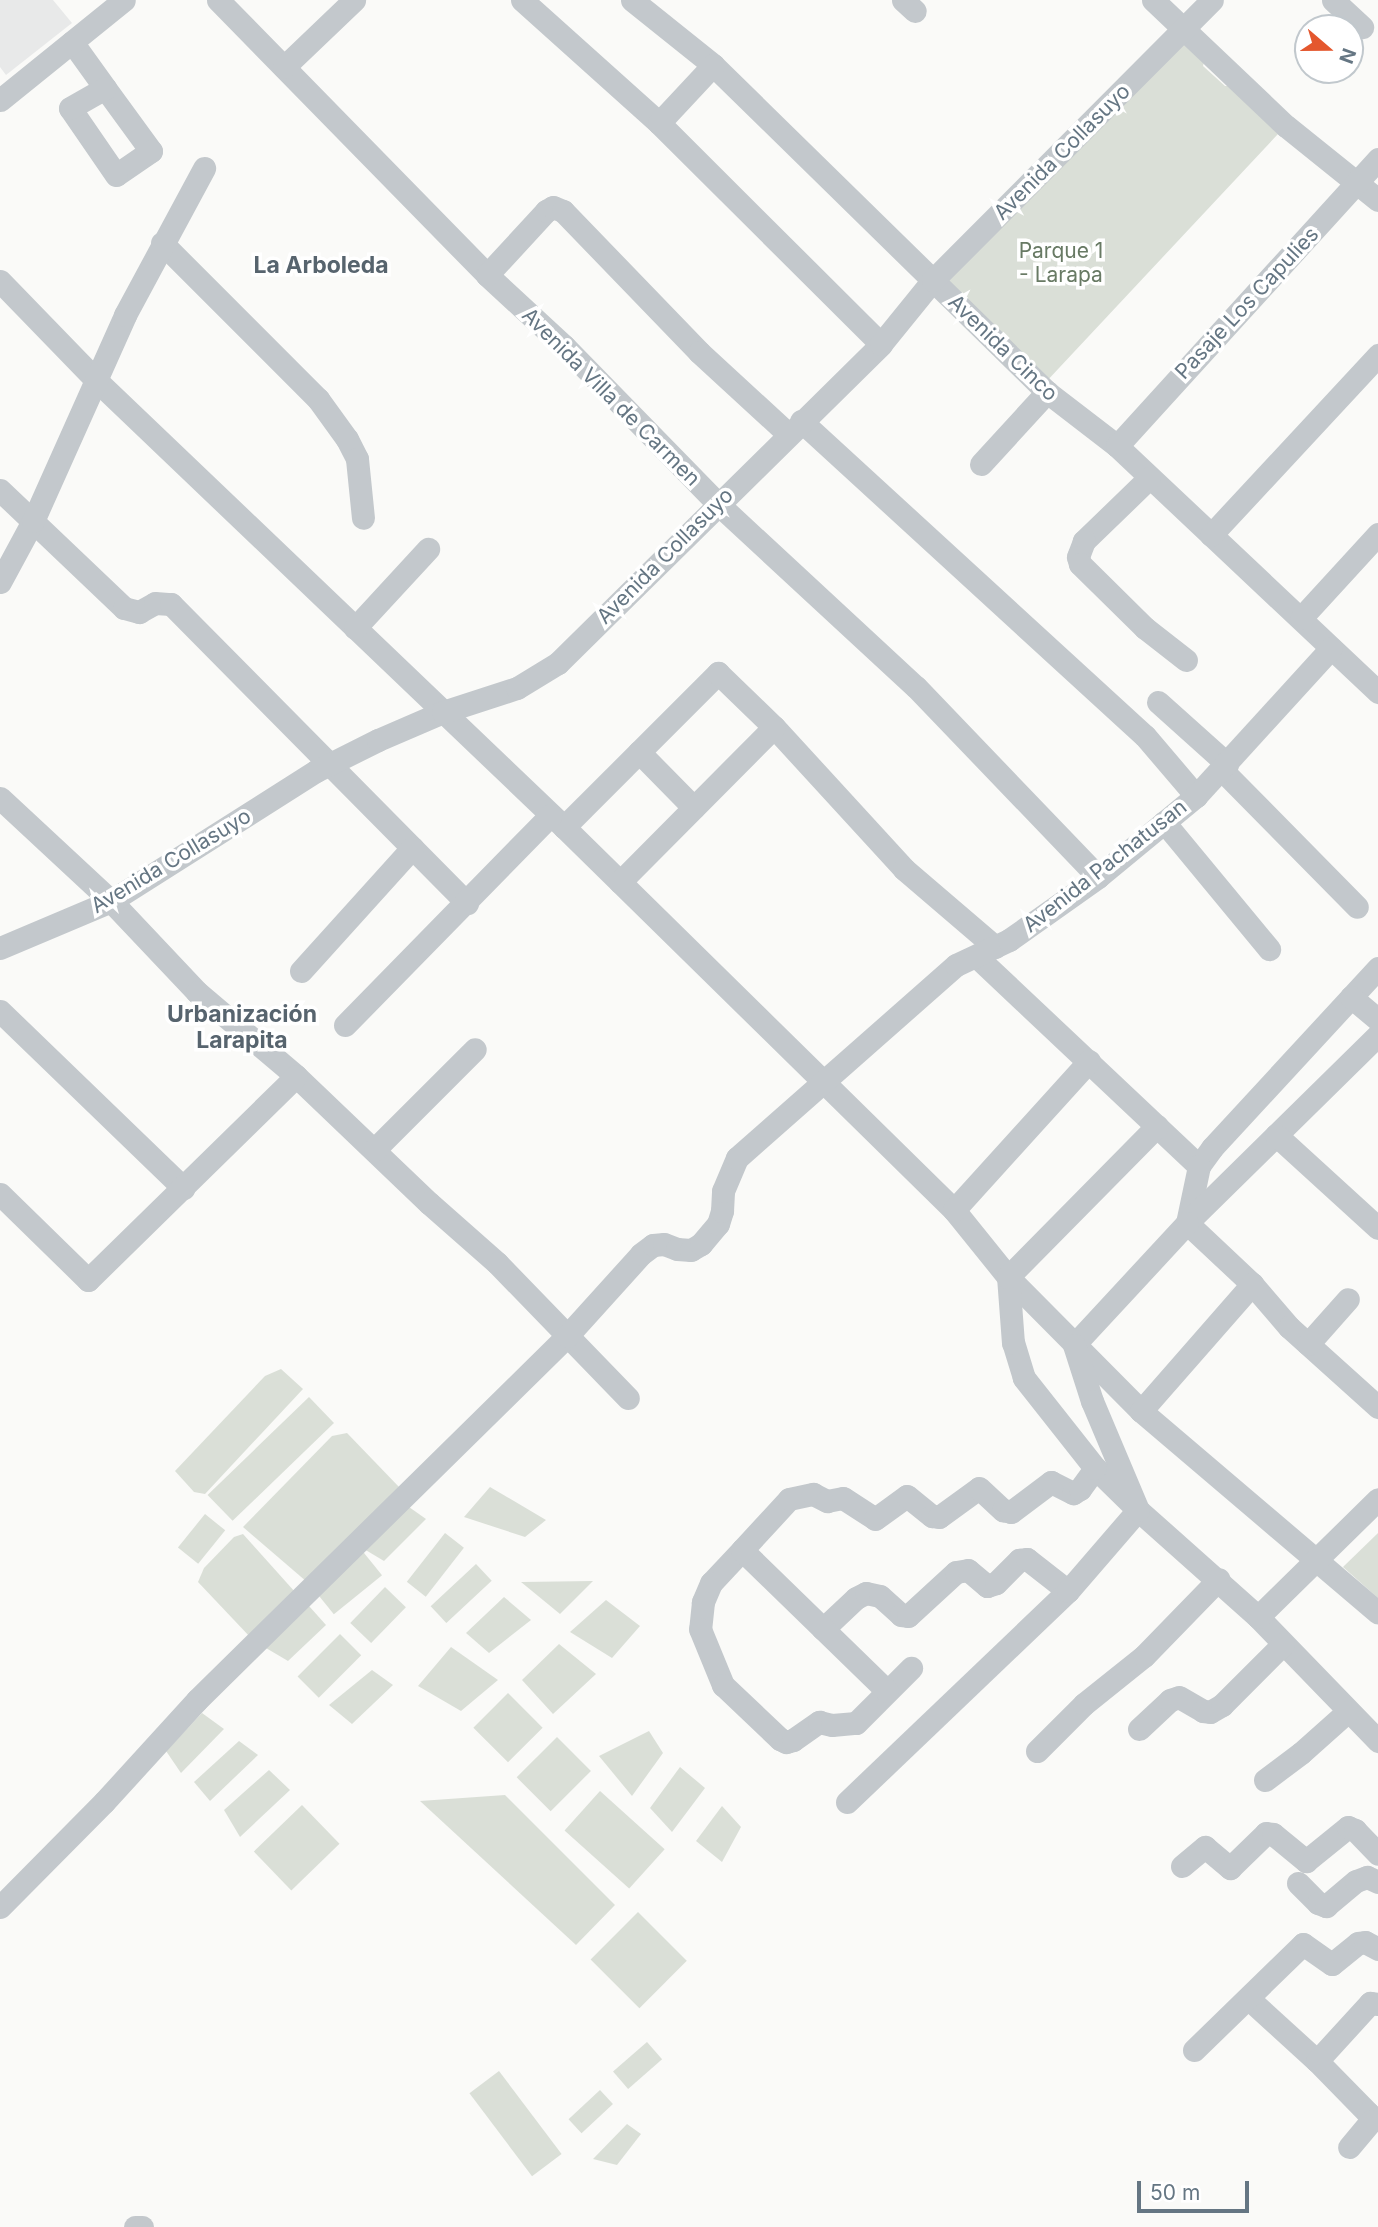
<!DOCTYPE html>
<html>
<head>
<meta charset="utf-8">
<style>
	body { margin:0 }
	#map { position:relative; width:1378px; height:2227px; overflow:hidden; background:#fafaf8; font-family:Inter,sans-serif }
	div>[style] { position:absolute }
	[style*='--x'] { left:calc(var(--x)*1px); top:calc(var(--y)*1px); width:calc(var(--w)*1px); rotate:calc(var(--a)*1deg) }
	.built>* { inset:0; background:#e8e9e9 }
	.green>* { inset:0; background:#dadfd7; transform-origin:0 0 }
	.minor>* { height:23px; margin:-11.5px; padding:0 11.5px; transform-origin:11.5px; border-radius:11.5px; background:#c3c8cc }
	span { translate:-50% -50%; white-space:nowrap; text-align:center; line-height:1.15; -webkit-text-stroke:7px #fff; paint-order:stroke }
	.street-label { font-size:21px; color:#657683 }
	.park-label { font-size:21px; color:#687a64 }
	.neighbourhood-label { font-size:23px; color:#57646e; font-weight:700 }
	.north { position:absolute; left:1294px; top:14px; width:70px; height:70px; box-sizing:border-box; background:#fff; border:2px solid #c1c8cd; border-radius:50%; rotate:110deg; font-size:19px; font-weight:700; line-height:28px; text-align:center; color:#657683 }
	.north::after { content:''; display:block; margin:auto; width:24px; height:32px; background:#e4572e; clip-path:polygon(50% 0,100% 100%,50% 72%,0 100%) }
	.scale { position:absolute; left:1137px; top:2181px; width:112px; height:32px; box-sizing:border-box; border:4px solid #657683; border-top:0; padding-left:9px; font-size:21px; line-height:24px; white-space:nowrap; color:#657683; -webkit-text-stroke:5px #fff; paint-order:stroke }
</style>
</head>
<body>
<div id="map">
	<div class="built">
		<i style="clip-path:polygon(0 0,53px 0,72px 23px,6px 75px,0 67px)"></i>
	</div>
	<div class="green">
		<i style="clip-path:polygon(1183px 42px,1204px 62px,1203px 66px,1225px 86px,1229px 86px,1278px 134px,1045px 383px,946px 283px)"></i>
		<i style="clip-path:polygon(281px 1369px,303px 1389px,205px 1494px,194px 1492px,175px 1471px,265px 1376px)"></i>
		<i style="left:309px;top:1397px;width:36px;height:141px;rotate:46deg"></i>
		<i style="clip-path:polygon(347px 1433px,400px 1488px,307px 1582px,243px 1527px,332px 1436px)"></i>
		<i style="clip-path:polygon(490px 1487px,546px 1520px,525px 1537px,464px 1517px)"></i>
		<i style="clip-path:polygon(409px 1507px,426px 1519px,384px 1561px,364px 1549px)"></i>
		<i style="left:205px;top:1514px;width:26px;height:43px;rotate:39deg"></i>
		<i style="left:445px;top:1533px;width:24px;height:62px;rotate:38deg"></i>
		<i style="clip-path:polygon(1378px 1533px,1378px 1598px,1343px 1567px)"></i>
		<i style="clip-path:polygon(243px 1534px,295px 1592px,251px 1638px,198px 1582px,204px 1568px,234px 1537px)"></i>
		<i style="left:360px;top:1548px;width:35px;height:62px;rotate:51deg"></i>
		<i style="left:476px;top:1564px;width:23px;height:62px;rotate:47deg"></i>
		<i style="clip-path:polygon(593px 1581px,560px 1614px,521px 1582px)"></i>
		<i style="left:385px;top:1587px;width:29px;height:50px;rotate:44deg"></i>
		<i style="clip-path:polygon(504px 1597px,531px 1620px,489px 1653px,466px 1633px)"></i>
		<i style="clip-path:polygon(606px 1600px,640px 1626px,612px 1658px,570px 1632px)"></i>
		<i style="clip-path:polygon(309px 1606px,326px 1625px,288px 1661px,266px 1648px)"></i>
		<i style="left:340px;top:1634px;width:30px;height:60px;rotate:45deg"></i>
		<i style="clip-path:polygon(559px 1644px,596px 1674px,553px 1714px,522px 1680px)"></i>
		<i style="clip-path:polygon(451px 1647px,498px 1680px,461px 1711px,418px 1686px)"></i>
		<i style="clip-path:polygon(372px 1670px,393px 1685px,352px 1724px,329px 1705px)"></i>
		<i style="left:508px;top:1693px;width:49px;height:49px;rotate:45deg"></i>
		<i style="clip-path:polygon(202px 1713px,224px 1729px,181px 1773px,166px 1751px)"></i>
		<i style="clip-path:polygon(649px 1731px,663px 1753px,632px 1796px,599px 1756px)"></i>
		<i style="left:557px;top:1737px;width:48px;height:57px;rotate:45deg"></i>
		<i style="clip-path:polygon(239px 1741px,258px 1755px,210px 1801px,194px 1782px)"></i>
		<i style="clip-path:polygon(680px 1767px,705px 1788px,672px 1832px,650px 1808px)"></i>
		<i style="clip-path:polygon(269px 1770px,290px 1790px,240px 1837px,224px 1810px)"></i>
		<i style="left:600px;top:1791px;width:87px;height:53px;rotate:42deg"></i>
		<i style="clip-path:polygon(505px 1795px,615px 1905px,576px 1945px,420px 1801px)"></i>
		<i style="left:302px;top:1805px;width:54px;height:67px;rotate:46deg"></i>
		<i style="clip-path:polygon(722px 1806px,741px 1827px,722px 1862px,696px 1841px)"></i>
		<i style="left:638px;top:1912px;width:69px;height:67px;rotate:45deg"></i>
		<i style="left:647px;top:2042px;width:23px;height:45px;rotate:49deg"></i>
		<i style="left:499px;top:2071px;width:104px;height:37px;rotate:53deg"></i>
		<i style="left:600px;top:2090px;width:19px;height:43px;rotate:47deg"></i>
		<i style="clip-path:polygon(627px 2124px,641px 2134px,617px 2165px,593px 2159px)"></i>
	</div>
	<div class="minor">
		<i style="--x:218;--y:0;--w:385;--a:45.6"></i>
		<i style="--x:487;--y:275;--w:105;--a:42.7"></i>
		<i style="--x:564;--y:346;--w:219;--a:45.7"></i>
		<i style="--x:717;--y:503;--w:271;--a:42.8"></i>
		<i style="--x:916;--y:687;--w:263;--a:46.2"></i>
		<i style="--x:522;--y:0;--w:184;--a:41.9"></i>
		<i style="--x:659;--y:123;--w:313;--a:44.9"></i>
		<i style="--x:632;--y:0;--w:104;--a:38.7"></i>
		<i style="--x:713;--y:65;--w:467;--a:44.4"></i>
		<i style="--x:1047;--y:392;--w:88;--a:37.6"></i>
		<i style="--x:1117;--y:446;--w:359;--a:43.3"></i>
		<i style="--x:903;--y:0;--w:16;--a:43"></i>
		<i style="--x:1153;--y:0;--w:183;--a:43.5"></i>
		<i style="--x:1286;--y:126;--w:118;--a:38.8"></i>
		<i style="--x:1333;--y:0;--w:40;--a:43"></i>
		<i style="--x:72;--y:42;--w:57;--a:54.3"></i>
		<i style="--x:105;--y:88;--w:78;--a:53.9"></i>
		<i style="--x:151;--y:151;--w:42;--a:145.6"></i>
		<i style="--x:116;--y:175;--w:81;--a:-124.5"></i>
		<i style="--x:70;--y:108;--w:40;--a:-29.7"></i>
		<i style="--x:284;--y:67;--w:97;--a:-43.7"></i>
		<i style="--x:0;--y:100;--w:159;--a:-38.9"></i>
		<i style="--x:659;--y:123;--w:79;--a:-47"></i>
		<i style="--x:162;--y:243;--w:221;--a:45"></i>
		<i style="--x:318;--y:399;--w:49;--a:54.1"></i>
		<i style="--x:347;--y:439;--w:22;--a:63"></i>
		<i style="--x:357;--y:459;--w:59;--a:84.2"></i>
		<i style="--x:487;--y:275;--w:87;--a:-47.3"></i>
		<i style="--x:546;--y:211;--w:8;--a:-30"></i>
		<i style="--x:553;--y:207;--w:11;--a:22"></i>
		<i style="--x:563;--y:211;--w:196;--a:46"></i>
		<i style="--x:699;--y:352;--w:120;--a:42.6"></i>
		<i style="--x:0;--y:281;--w:139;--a:45.9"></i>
		<i style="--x:97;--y:381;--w:646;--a:43.68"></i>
		<i style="--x:564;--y:827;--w:547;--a:44.48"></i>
		<i style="--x:954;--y:1210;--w:86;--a:51.1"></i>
		<i style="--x:1008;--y:1277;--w:189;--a:45.2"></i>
		<i style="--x:1141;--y:1411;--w:311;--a:40.4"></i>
		<i style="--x:801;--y:421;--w:466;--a:42.5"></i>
		<i style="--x:1145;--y:736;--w:79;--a:49.6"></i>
		<i style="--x:1117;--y:446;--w:388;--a:-47.7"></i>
		<i style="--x:981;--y:464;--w:98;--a:-47.5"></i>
		<i style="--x:1149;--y:478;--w:91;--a:135.9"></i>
		<i style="--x:1084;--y:541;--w:17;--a:111"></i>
		<i style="--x:1078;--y:557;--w:7;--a:74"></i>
		<i style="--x:1080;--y:564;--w:91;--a:44.6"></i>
		<i style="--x:1145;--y:628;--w:52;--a:38"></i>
		<i style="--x:0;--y:490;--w:171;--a:43.6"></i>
		<i style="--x:124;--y:608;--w:16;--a:15"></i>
		<i style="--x:139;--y:612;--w:18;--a:-29"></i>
		<i style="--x:155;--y:603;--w:16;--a:4"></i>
		<i style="--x:171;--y:604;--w:421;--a:45.3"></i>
		<i style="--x:1211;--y:535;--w:246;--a:-47.1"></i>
		<i style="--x:0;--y:582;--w:69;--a:-61.6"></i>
		<i style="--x:33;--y:521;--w:226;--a:-65.9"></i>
		<i style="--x:125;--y:315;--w:167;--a:-61.7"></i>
		<i style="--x:1301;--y:618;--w:114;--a:-47.5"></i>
		<i style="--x:355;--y:628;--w:108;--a:-47.3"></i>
		<i style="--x:1158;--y:702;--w:93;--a:41.9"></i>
		<i style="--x:639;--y:752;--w:78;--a:45.5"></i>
		<i style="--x:1222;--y:770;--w:192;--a:45.4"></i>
		<i style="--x:0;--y:798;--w:151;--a:42.9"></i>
		<i style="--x:111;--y:901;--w:125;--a:46.6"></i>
		<i style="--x:197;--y:992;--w:130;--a:40.3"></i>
		<i style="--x:296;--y:1076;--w:184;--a:43.7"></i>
		<i style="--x:429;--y:1203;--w:91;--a:41.4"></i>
		<i style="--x:497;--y:1263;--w:188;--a:45.9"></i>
		<i style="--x:1164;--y:822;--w:165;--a:50.4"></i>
		<i style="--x:564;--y:827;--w:218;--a:-45"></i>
		<i style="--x:718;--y:673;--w:78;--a:44"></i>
		<i style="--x:774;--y:727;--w:193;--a:47.5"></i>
		<i style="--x:904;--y:869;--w:120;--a:40.6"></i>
		<i style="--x:620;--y:882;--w:218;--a:-45.2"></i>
		<i style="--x:0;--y:948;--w:121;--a:-22.9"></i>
		<i style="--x:111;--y:901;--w:243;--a:-32.4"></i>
		<i style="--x:316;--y:771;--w:69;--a:-26.6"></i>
		<i style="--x:378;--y:740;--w:71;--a:-23.3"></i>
		<i style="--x:443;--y:712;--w:78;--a:-18"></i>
		<i style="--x:517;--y:688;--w:48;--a:-31.4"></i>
		<i style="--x:558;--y:663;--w:454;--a:-44.6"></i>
		<i style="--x:881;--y:344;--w:82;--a:-50.9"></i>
		<i style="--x:933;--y:280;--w:395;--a:-45.1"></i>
		<i style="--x:977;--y:957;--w:305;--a:43.3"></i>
		<i style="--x:1378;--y:968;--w:245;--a:132.7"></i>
		<i style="--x:1212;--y:1148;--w:22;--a:126"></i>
		<i style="--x:1199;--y:1166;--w:58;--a:101.9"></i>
		<i style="--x:1187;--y:1223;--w:89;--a:43.2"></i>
		<i style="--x:1252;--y:1284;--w:57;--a:49.3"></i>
		<i style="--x:1289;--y:1327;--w:120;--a:42"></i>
		<i style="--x:301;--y:971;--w:166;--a:-47.9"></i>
		<i style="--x:1351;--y:997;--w:35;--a:40"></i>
		<i style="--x:0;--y:1011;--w:255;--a:44"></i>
		<i style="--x:345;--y:1025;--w:294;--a:-45.6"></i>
		<i style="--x:1378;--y:1035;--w:268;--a:135.5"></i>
		<i style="--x:1187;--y:1223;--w:166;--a:132.8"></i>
		<i style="--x:1074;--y:1345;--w:59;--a:72.2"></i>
		<i style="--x:1092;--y:1401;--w:118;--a:67.1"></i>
		<i style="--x:1138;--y:1510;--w:161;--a:41.7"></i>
		<i style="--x:1258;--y:1617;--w:173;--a:45.9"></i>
		<i style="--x:1276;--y:1135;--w:138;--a:42.4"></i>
		<i style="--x:375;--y:1149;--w:141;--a:-45"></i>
		<i style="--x:0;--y:1194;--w:123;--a:44.3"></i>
		<i style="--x:88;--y:1280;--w:291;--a:-44.4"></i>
		<i style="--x:954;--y:1210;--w:201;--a:-47.8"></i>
		<i style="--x:1308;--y:1344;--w:60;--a:-48.4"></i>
		<i style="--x:1141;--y:1411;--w:169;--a:-48.8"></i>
		<i style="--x:742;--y:1550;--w:45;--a:133.2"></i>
		<i style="--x:711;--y:1583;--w:21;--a:113"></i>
		<i style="--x:703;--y:1602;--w:27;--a:96"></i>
		<i style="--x:700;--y:1629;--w:61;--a:67.7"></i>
		<i style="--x:723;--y:1685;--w:79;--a:43.5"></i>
		<i style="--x:780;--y:1739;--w:7;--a:27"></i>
		<i style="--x:786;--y:1742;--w:7;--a:-16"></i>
		<i style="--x:793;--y:1740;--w:32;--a:-35"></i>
		<i style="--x:819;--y:1722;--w:13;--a:13"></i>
		<i style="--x:832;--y:1725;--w:24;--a:-5"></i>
		<i style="--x:856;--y:1723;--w:78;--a:-45"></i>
		<i style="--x:1258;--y:1617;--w:168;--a:-44.5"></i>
		<i style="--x:823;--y:1629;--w:45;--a:-43.2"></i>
		<i style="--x:856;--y:1598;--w:11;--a:-27"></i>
		<i style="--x:866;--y:1593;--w:14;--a:12"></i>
		<i style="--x:880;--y:1596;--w:28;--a:42"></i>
		<i style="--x:901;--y:1615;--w:7;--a:8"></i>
		<i style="--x:908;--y:1616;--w:65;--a:-42.5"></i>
		<i style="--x:956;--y:1572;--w:12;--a:-9"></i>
		<i style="--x:968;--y:1570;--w:25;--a:40"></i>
		<i style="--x:987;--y:1586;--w:9;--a:-18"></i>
		<i style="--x:996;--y:1583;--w:33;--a:-45"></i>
		<i style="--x:1019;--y:1560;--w:8;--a:-7"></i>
		<i style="--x:1027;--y:1559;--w:52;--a:38"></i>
		<i style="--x:887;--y:1691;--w:202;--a:-135.8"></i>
		<i style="--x:742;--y:1550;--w:69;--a:-47.3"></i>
		<i style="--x:789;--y:1499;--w:25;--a:-12"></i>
		<i style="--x:813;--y:1494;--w:16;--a:27"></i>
		<i style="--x:827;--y:1501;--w:16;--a:-11"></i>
		<i style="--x:843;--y:1498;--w:38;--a:33"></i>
		<i style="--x:875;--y:1519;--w:39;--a:-36"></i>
		<i style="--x:907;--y:1496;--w:32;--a:39"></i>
		<i style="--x:932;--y:1516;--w:7;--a:8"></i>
		<i style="--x:939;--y:1517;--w:49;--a:-35.9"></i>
		<i style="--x:979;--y:1488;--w:33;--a:43"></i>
		<i style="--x:1003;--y:1510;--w:8;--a:14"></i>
		<i style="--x:1011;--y:1512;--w:50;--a:-36.9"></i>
		<i style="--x:1051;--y:1482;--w:25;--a:27"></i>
		<i style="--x:1073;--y:1493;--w:8;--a:-30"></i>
		<i style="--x:1080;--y:1489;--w:26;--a:-54"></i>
		<i style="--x:1139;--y:1729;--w:42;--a:-43.1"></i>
		<i style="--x:1170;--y:1700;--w:9;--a:-18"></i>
		<i style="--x:1179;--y:1697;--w:28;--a:30"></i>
		<i style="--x:1203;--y:1711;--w:7;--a:8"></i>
		<i style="--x:1210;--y:1712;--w:14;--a:-30"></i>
		<i style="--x:1222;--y:1705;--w:86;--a:-45"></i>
		<i style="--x:1037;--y:1751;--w:66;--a:-45"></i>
		<i style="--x:1084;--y:1704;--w:77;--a:-38.7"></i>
		<i style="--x:1144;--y:1656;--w:107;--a:-45.8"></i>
		<i style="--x:1265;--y:1780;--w:45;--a:-36.9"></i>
		<i style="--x:1301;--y:1753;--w:62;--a:-41.7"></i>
		<i style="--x:847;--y:1802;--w:306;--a:-43.7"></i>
		<i style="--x:1068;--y:1591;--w:107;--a:-49.2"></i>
		<i style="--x:1138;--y:1510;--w:60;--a:-135.7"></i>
		<i style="--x:1095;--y:1468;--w:115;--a:-128.3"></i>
		<i style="--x:1024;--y:1378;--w:37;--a:-107"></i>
		<i style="--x:1013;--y:1343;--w:66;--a:-94.3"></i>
		<i style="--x:1008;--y:1277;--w:212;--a:-45.4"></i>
		<i style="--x:1182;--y:1866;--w:30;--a:-40"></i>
		<i style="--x:1205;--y:1847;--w:33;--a:40"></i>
		<i style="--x:1230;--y:1868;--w:50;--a:-44.2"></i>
		<i style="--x:1266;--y:1833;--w:7;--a:8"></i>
		<i style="--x:1273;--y:1834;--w:43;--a:39.3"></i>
		<i style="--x:1306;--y:1861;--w:54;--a:-39"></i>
		<i style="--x:1348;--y:1827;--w:8;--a:23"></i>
		<i style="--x:1355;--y:1830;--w:33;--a:46"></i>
		<i style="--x:1298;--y:1883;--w:28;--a:45"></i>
		<i style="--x:1318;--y:1903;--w:9;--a:21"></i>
		<i style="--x:1326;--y:1906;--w:39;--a:-40"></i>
		<i style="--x:1356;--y:1881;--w:12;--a:-20"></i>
		<i style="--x:1367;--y:1877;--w:12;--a:24"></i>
		<i style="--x:0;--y:1907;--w:148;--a:-45.3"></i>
		<i style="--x:104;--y:1802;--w:138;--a:-47.6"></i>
		<i style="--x:197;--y:1700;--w:519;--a:-44.53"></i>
		<i style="--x:567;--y:1336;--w:110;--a:-47.9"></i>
		<i style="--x:641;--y:1254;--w:15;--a:-37"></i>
		<i style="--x:653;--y:1245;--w:11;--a:-5"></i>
		<i style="--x:664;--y:1244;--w:14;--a:21"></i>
		<i style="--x:677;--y:1249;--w:14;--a:4"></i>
		<i style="--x:691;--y:1250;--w:12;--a:-31"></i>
		<i style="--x:701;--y:1244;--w:26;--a:-50"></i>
		<i style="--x:718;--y:1224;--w:14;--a:-73"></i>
		<i style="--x:722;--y:1211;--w:20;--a:-87"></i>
		<i style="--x:723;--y:1191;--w:36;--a:-67"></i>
		<i style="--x:737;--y:1158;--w:292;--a:-41.4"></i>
		<i style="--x:956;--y:965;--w:59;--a:-25.3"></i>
		<i style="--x:1009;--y:940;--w:109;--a:-35.3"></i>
		<i style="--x:1098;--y:877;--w:127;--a:-39.6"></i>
		<i style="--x:1196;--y:796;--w:200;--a:-47.6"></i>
		<i style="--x:1249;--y:1999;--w:92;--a:42.4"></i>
		<i style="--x:1317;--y:2061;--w:73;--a:45.6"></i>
		<i style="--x:1368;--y:2113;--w:9;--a:69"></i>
		<i style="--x:1371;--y:2121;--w:34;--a:130"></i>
		<i style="--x:1194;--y:2050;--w:152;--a:-44.2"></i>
		<i style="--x:1303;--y:1944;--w:35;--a:35"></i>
		<i style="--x:1332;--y:1964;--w:33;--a:-39"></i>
		<i style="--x:1358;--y:1943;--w:7;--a:-8"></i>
		<i style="--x:1365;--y:1942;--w:15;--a:28"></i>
		<i style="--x:1317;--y:2061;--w:79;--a:-47.6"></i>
		<i style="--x:1370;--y:2003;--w:8;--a:7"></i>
		<i style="--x:135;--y:2227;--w:7;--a:0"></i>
	</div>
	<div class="street-label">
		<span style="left:1062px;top:152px;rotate:-45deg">Avenida Collasuyo</span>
		<span style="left:1247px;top:303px;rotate:-47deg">Pasaje Los Capulies</span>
		<span style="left:1003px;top:348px;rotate:44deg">Avenida Cinco</span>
		<span style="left:611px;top:397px;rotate:45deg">Avenida Villa de Carmen</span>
		<span style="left:665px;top:556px;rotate:-45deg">Avenida Collasuyo</span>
		<span style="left:171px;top:861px;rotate:-31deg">Avenida Collasuyo</span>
		<span style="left:1105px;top:866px;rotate:-38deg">Avenida Pachatusan</span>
	</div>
	<div class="park-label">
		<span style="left:1061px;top:263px">Parque 1<br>- Larapa</span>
	</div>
	<div class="neighbourhood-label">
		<span style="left:321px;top:265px">La Arboleda</span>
		<span style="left:242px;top:1027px">Urbanización<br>Larapita</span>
	</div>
	<div class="north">N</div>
	<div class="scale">50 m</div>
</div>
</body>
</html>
